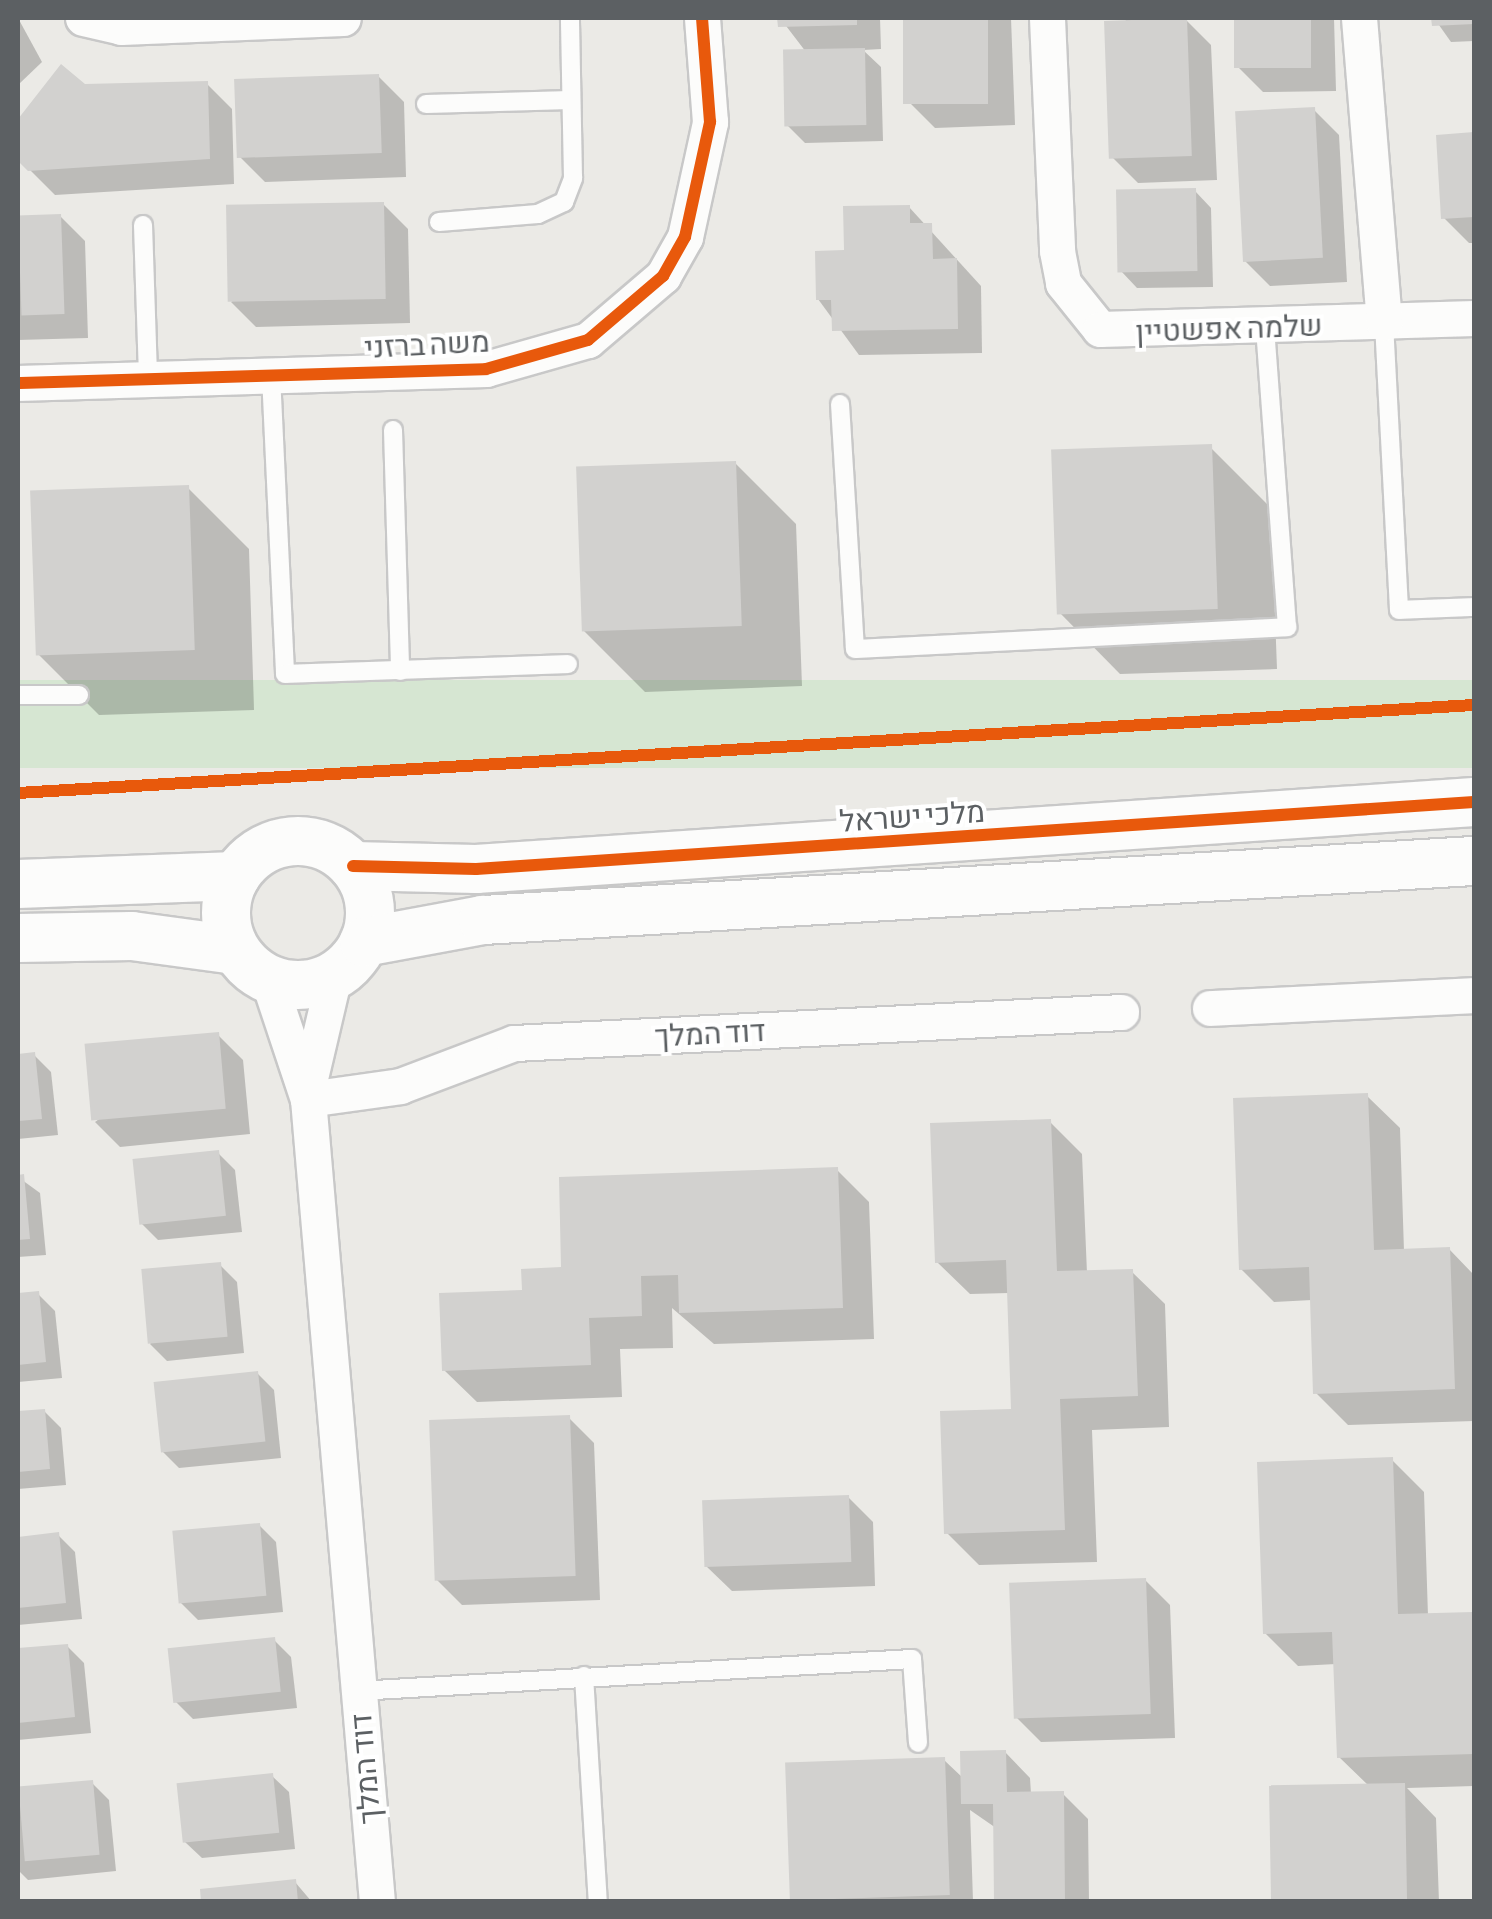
<!DOCTYPE html>
<html>
<head>
<meta charset="utf-8">
<style>
	body { margin:0 }
	#map { position:relative; width:1492px; height:1919px; overflow:hidden; background:#ebeae6; font-family:"Asap Condensed",Heebo,sans-serif }
	div>[style] { position:absolute }
	[style*='--x'] { left:calc(var(--x)*1px); top:calc(var(--y)*1px); width:calc(var(--w)*1px); rotate:calc(var(--a)*1deg) }
	.green>* { inset:0; background:#d6e6d2; transform-origin:0 0 }
	.shadow>* { inset:0; background:#0003 }
	.building>* { inset:0; background:#d2d1cf; transform-origin:0 0 }
	.roads { filter:drop-shadow(2px 0 #c8c8c8) drop-shadow(-2px 0 #c8c8c8) drop-shadow(0 2px #c8c8c8) drop-shadow(0 -2px #c8c8c8) }
	.lane>* { height:18px; margin:-9px; padding:0 9px; transform-origin:9px; border-radius:9px; background:#fcfcfb }
	.street>* { height:35px; margin:-17.5px; padding:0 17.5px; transform-origin:17.5px; border-radius:17.5px; background:#fcfcfb }
	.secondary>* { height:48px; margin:-24px; padding:0 24px; transform-origin:24px; border-radius:24px; background:#fcfcfb }
	.secondary>.ring { margin:-24px; padding:0; box-sizing:content-box; background:none; border:48px solid #fcfcfb; border-radius:50% }
	.cycleway>* { height:12px; margin:-6px; padding:0 6px; transform-origin:6px; border-radius:6px; background:#e8590c }
	span { translate:-50% -50%; white-space:nowrap; text-align:center; line-height:1.15; -webkit-text-stroke:8px #fff; paint-order:stroke }
	.street-label { font-size:30px; color:#5c6063 }
	.frame { position:absolute; inset:0; border:20px solid #5c6063; pointer-events:none }
</style>
</head>
<body>
<div id="map">
	<div class="green">
		<i style="left:1474px;top:680px;width:88px;height:1458px;rotate:90deg"></i>
	</div>
	<div class="shadow">
		<i style="clip-path:polygon(18px 18px,42px 62px,18px 85px)"></i>
		<i style="clip-path:polygon(780px 18px,880px 18px,881px 49px,863px 50px,881px 67px,883px 141px,805px 143px,788px 126px,806px 52px)"></i>
		<i style="clip-path:polygon(906px 18px,1011px 18px,1015px 125px,935px 128px,910px 103px)"></i>
		<i style="clip-path:polygon(1126px 18px,1204px 18px,1184px 18px,1211px 45px,1217px 180px,1138px 183px,1113px 158px)"></i>
		<i style="clip-path:polygon(1236px 18px,1334px 18px,1336px 91px,1263px 92px,1238px 67px)"></i>
		<i style="clip-path:polygon(1434px 18px,1474px 18px,1474px 41px,1451px 42px)"></i>
		<i style="clip-path:polygon(62px 68px,85px 87px,207px 84px,232px 109px,234px 184px,55px 195px,18px 158px,18px 123px)"></i>
		<i style="clip-path:polygon(378px 76px,404px 102px,406px 177px,265px 182px,240px 157px)"></i>
		<i style="clip-path:polygon(1314px 110px,1339px 135px,1347px 282px,1270px 286px,1245px 261px)"></i>
		<i style="clip-path:polygon(1474px 135px,1474px 243px,1469px 243px,1444px 218px,1438px 137px)"></i>
		<i style="clip-path:polygon(1195px 191px,1211px 208px,1213px 287px,1137px 288px,1121px 271px)"></i>
		<i style="clip-path:polygon(383px 204px,408px 229px,410px 323px,256px 327px,231px 302px)"></i>
		<i style="clip-path:polygon(909px 207px,981px 286px,982px 353px,859px 355px,818px 299px,846px 252px)"></i>
		<i style="clip-path:polygon(60px 216px,85px 241px,88px 338px,18px 340px,18px 217px)"></i>
		<i style="clip-path:polygon(1210px 447px,1271px 508px,1277px 669px,1120px 674px,1060px 613px)"></i>
		<i style="clip-path:polygon(735px 463px,796px 524px,802px 686px,645px 692px,584px 631px)"></i>
		<i style="clip-path:polygon(188px 488px,249px 549px,254px 710px,99px 715px,38px 654px)"></i>
		<i style="clip-path:polygon(218px 1035px,243px 1060px,250px 1134px,120px 1147px,95px 1122px)"></i>
		<i style="clip-path:polygon(34px 1055px,51px 1072px,58px 1135px,18px 1139px,18px 1056px)"></i>
		<i style="clip-path:polygon(1367px 1096px,1400px 1128px,1404px 1251px,1449px 1249px,1474px 1275px,1474px 1421px,1348px 1425px,1316px 1393px,1312px 1300px,1274px 1302px,1241px 1269px)"></i>
		<i style="clip-path:polygon(1050px 1122px,1082px 1154px,1087px 1273px,1132px 1272px,1165px 1304px,1169px 1427px,1092px 1430px,1097px 1562px,979px 1565px,947px 1533px,1013px 1411px,1009px 1293px,970px 1294px,937px 1262px)"></i>
		<i style="clip-path:polygon(218px 1153px,235px 1170px,242px 1232px,158px 1240px,141px 1223px)"></i>
		<i style="clip-path:polygon(837px 1170px,869px 1202px,874px 1339px,714px 1344px,672px 1308px,673px 1348px,620px 1349px,622px 1397px,477px 1402px,444px 1370px,524px 1292px,564px 1270px)"></i>
		<i style="clip-path:polygon(18px 1177px,40px 1193px,46px 1255px,18px 1257px)"></i>
		<i style="clip-path:polygon(220px 1265px,237px 1282px,244px 1353px,167px 1361px,150px 1344px)"></i>
		<i style="clip-path:polygon(38px 1294px,55px 1311px,62px 1378px,18px 1382px,18px 1296px)"></i>
		<i style="clip-path:polygon(257px 1373px,274px 1390px,281px 1458px,179px 1468px,162px 1451px)"></i>
		<i style="clip-path:polygon(44px 1411px,61px 1428px,66px 1485px,18px 1489px,18px 1414px)"></i>
		<i style="clip-path:polygon(569px 1418px,594px 1443px,600px 1600px,462px 1605px,437px 1580px)"></i>
		<i style="clip-path:polygon(1392px 1460px,1424px 1492px,1428px 1616px,1474px 1617px,1474px 1786px,1407px 1788px,1436px 1818px,1439px 1902px,1275px 1902px,1369px 1786px,1339px 1757px,1336px 1664px,1298px 1666px,1265px 1633px)"></i>
		<i style="clip-path:polygon(848px 1497px,873px 1522px,875px 1586px,732px 1591px,706px 1566px)"></i>
		<i style="clip-path:polygon(259px 1525px,276px 1542px,283px 1612px,198px 1620px,181px 1603px)"></i>
		<i style="clip-path:polygon(58px 1535px,75px 1552px,82px 1619px,18px 1625px,18px 1539px)"></i>
		<i style="clip-path:polygon(1145px 1580px,1170px 1605px,1175px 1738px,1041px 1742px,1016px 1717px)"></i>
		<i style="clip-path:polygon(274px 1640px,291px 1657px,297px 1708px,193px 1719px,176px 1702px)"></i>
		<i style="clip-path:polygon(67px 1646px,84px 1663px,91px 1733px,18px 1740px,18px 1651px)"></i>
		<i style="clip-path:polygon(evenodd,1005px 1752px,1030px 1778px,1031px 1794px,1063px 1794px,1088px 1819px,1089px 1902px,792px 1900px,944px 1760px,963px 1778px,1005px 1752px,970px 1810px,996px 1828px,997px 1901px,973px 1901px,970px 1810px)"></i>
		<i style="clip-path:polygon(272px 1776px,289px 1792px,295px 1849px,202px 1858px,185px 1842px)"></i>
		<i style="clip-path:polygon(92px 1783px,109px 1800px,116px 1871px,28px 1880px,18px 1870px,18px 1790px)"></i>
		<i style="clip-path:polygon(295px 1882px,312px 1902px,203px 1902px)"></i>
	</div>
	<div class="building">
		<i style="clip-path:polygon(777px 18px,857px 18px,857px 25px,778px 27px)"></i>
		<i style="left:903px;top:18px;width:85px;height:86px"></i>
		<i style="left:1187px;top:18px;width:138px;height:83px;rotate:88deg"></i>
		<i style="left:1234px;top:18px;width:77px;height:50px"></i>
		<i style="clip-path:polygon(1431px 18px,1474px 18px,1474px 24px,1432px 26px)"></i>
		<i style="left:865px;top:48px;width:77px;height:82px;rotate:89deg"></i>
		<i style="clip-path:polygon(61px 64px,85px 84px,208px 81px,210px 159px,28px 171px,18px 161px,18px 119px)"></i>
		<i style="left:379px;top:74px;width:79px;height:145px;rotate:88deg"></i>
		<i style="left:1315px;top:107px;width:151px;height:80px;rotate:87deg"></i>
		<i style="clip-path:polygon(1474px 132px,1474px 217px,1441px 219px,1436px 135px)"></i>
		<i style="left:1196px;top:188px;width:83px;height:80px;rotate:89deg"></i>
		<i style="left:384px;top:202px;width:97px;height:158px;rotate:89deg"></i>
		<i style="clip-path:polygon(910px 205px,910px 223px,932px 223px,933px 259px,957px 258px,958px 329px,832px 331px,831px 300px,816px 300px,815px 251px,844px 250px,843px 206px)"></i>
		<i style="left:61px;top:214px;width:100px;height:43px;rotate:88deg"></i>
		<i style="left:1212px;top:444px;width:165px;height:161px;rotate:88deg"></i>
		<i style="left:736px;top:461px;width:165px;height:160px;rotate:88deg"></i>
		<i style="left:189px;top:485px;width:165px;height:159px;rotate:88deg"></i>
		<i style="left:219px;top:1032px;width:77px;height:135px;rotate:85deg"></i>
		<i style="clip-path:polygon(35px 1052px,42px 1119px,18px 1121px,18px 1054px)"></i>
		<i style="clip-path:polygon(1368px 1093px,1374px 1250px,1450px 1247px,1455px 1389px,1313px 1394px,1309px 1267px,1239px 1270px,1233px 1098px)"></i>
		<i style="clip-path:polygon(1051px 1119px,1057px 1271px,1133px 1269px,1138px 1396px,1060px 1399px,1065px 1530px,944px 1534px,940px 1411px,1011px 1409px,1006px 1260px,935px 1263px,930px 1123px)"></i>
		<i style="left:219px;top:1150px;width:66px;height:87px;rotate:84deg"></i>
		<i style="clip-path:polygon(838px 1167px,843px 1308px,679px 1313px,678px 1275px,641px 1276px,642px 1316px,589px 1318px,591px 1365px,442px 1371px,439px 1293px,522px 1290px,521px 1269px,561px 1267px,559px 1177px)"></i>
		<i style="clip-path:polygon(24px 1174px,30px 1239px,18px 1240px,18px 1175px)"></i>
		<i style="left:221px;top:1262px;width:75px;height:80px;rotate:85deg"></i>
		<i style="clip-path:polygon(39px 1291px,46px 1362px,18px 1365px,18px 1293px)"></i>
		<i style="left:258px;top:1371px;width:71px;height:105px;rotate:84deg"></i>
		<i style="clip-path:polygon(45px 1409px,50px 1469px,18px 1472px,18px 1411px)"></i>
		<i style="left:570px;top:1415px;width:161px;height:141px;rotate:88deg"></i>
		<i style="clip-path:polygon(1393px 1457px,1398px 1614px,1473px 1612px,1474px 1754px,1337px 1758px,1332px 1632px,1263px 1634px,1257px 1462px)"></i>
		<i style="left:849px;top:1495px;width:67px;height:147px;rotate:88deg"></i>
		<i style="left:260px;top:1523px;width:73px;height:88px;rotate:85deg"></i>
		<i style="clip-path:polygon(59px 1532px,66px 1603px,18px 1608px,18px 1537px)"></i>
		<i style="left:1146px;top:1578px;width:136px;height:137px;rotate:88deg"></i>
		<i style="left:275px;top:1637px;width:55px;height:108px;rotate:84deg"></i>
		<i style="clip-path:polygon(68px 1644px,75px 1717px,18px 1723px,18px 1648px)"></i>
		<i style="clip-path:polygon(1006px 1750px,1007px 1792px,1064px 1791px,1065px 1902px,994px 1902px,993px 1804px,961px 1804px,960px 1751px)"></i>
		<i style="left:945px;top:1757px;width:138px;height:160px;rotate:88deg"></i>
		<i style="left:273px;top:1773px;width:60px;height:97px;rotate:84deg"></i>
		<i style="left:93px;top:1780px;width:75px;height:75px;rotate:85deg"></i>
		<i style="left:1405px;top:1783px;width:119px;height:136px;rotate:89deg"></i>
		<i style="clip-path:polygon(296px 1879px,298px 1902px,201px 1902px,200px 1889px)"></i>
	</div>
	<div class="roads">
		<div class="lane">
			<i style="--x:426;--y:104;--w:145;--a:-1.6"></i>
			<i style="--x:439;--y:222;--w:99;--a:-4.6"></i>
			<i style="--x:538;--y:214;--w:29;--a:-25"></i>
			<i style="--x:564;--y:202;--w:26;--a:-69"></i>
			<i style="--x:573;--y:178;--w:160;--a:-91.1"></i>
			<i style="--x:143;--y:225;--w:154;--a:88.1"></i>
			<i style="--x:1384;--y:323;--w:287;--a:87"></i>
			<i style="--x:1399;--y:610;--w:75;--a:-2.3"></i>
			<i style="--x:271;--y:375;--w:299;--a:87.3"></i>
			<i style="--x:285;--y:674;--w:283;--a:-2"></i>
			<i style="--x:840;--y:404;--w:245;--a:86.5"></i>
			<i style="--x:855;--y:649;--w:433;--a:-2.9"></i>
			<i style="--x:1287;--y:627;--w:300;--a:-94.2"></i>
			<i style="--x:393;--y:430;--w:241;--a:88.3"></i>
			<i style="--x:18;--y:695;--w:61;--a:0"></i>
			<i style="--x:584;--y:1676;--w:226;--a:86.5"></i>
			<i style="--x:357;--y:1691;--w:556;--a:-3.3"></i>
			<i style="--x:912;--y:1659;--w:84;--a:85.9"></i>
		</div>
		<div class="street">
			<i style="--x:83;--y:18;--w:39;--a:13"></i>
			<i style="--x:121;--y:27;--w:222;--a:-2.3"></i>
			<i style="--x:1047;--y:18;--w:233;--a:87.5"></i>
			<i style="--x:1057;--y:251;--w:33;--a:79"></i>
			<i style="--x:1063;--y:283;--w:59;--a:51.2"></i>
			<i style="--x:1100;--y:329;--w:374;--a:-1.7"></i>
			<i style="--x:1359;--y:18;--w:306;--a:85.3"></i>
			<i style="--x:18;--y:383;--w:468;--a:-1.7"></i>
			<i style="--x:486;--y:369;--w:106;--a:-15.9"></i>
			<i style="--x:588;--y:340;--w:99;--a:-40.5"></i>
			<i style="--x:663;--y:276;--w:45;--a:-60.6"></i>
			<i style="--x:685;--y:237;--w:118;--a:-77.7"></i>
			<i style="--x:710;--y:122;--w:104;--a:-94.4"></i>
			<i style="--x:268;--y:979;--w:126;--a:71.6"></i>
			<i style="--x:308;--y:1099;--w:806;--a:85.09"></i>
			<i style="--x:1210;--y:1008;--w:264;--a:-2.8"></i>
			<i style="--x:310;--y:1078;--w:105;--a:-76.8"></i>
			<i style="--x:308;--y:1099;--w:93;--a:-8"></i>
			<i style="--x:400;--y:1086;--w:122;--a:-20.7"></i>
			<i style="--x:514;--y:1043;--w:608;--a:-2.92"></i>
		</div>
		<div class="secondary">
			<i class="ring" style="left:226px;top:841px;width:96px;height:96px"></i>
			<i style="--x:353;--y:866;--w:123;--a:1.4"></i>
			<i style="--x:476;--y:869;--w:1000;--a:-3.84"></i>
			<i style="--x:18;--y:884;--w:218;--a:-2.1"></i>
			<i style="--x:18;--y:938;--w:114;--a:-1"></i>
			<i style="--x:132;--y:936;--w:104;--a:7.7"></i>
			<i style="--x:364;--y:942;--w:121;--a:-10.5"></i>
			<i style="--x:483;--y:920;--w:993;--a:-3.41"></i>
		</div>
	</div>
	<div class="cycleway">
		<i style="--x:18;--y:383;--w:468;--a:-1.7"></i>
		<i style="--x:486;--y:369;--w:106;--a:-15.9"></i>
		<i style="--x:588;--y:340;--w:99;--a:-40.5"></i>
		<i style="--x:663;--y:276;--w:45;--a:-60.6"></i>
		<i style="--x:685;--y:237;--w:118;--a:-77.7"></i>
		<i style="--x:710;--y:122;--w:104;--a:-94.4"></i>
		<i style="--x:18;--y:793;--w:1459;--a:-3.46"></i>
		<i style="--x:353;--y:866;--w:123;--a:1.4"></i>
		<i style="--x:476;--y:869;--w:1000;--a:-3.84"></i>
	</div>
	<div class="street-label">
		<span style="left:1229px;top:328px;rotate:-2deg">שלמה אפשטיין</span>
		<span style="left:427px;top:344px;rotate:-3deg">משה ברזני</span>
		<span style="left:912px;top:816px;rotate:-4deg">מלכי ישראל</span>
		<span style="left:710px;top:1033px;rotate:-3deg">דוד המלך</span>
		<span style="left:365px;top:1769px;rotate:-95deg">דוד המלך</span>
	</div>
	<div class="frame"></div>
</div>
</body>
</html>
